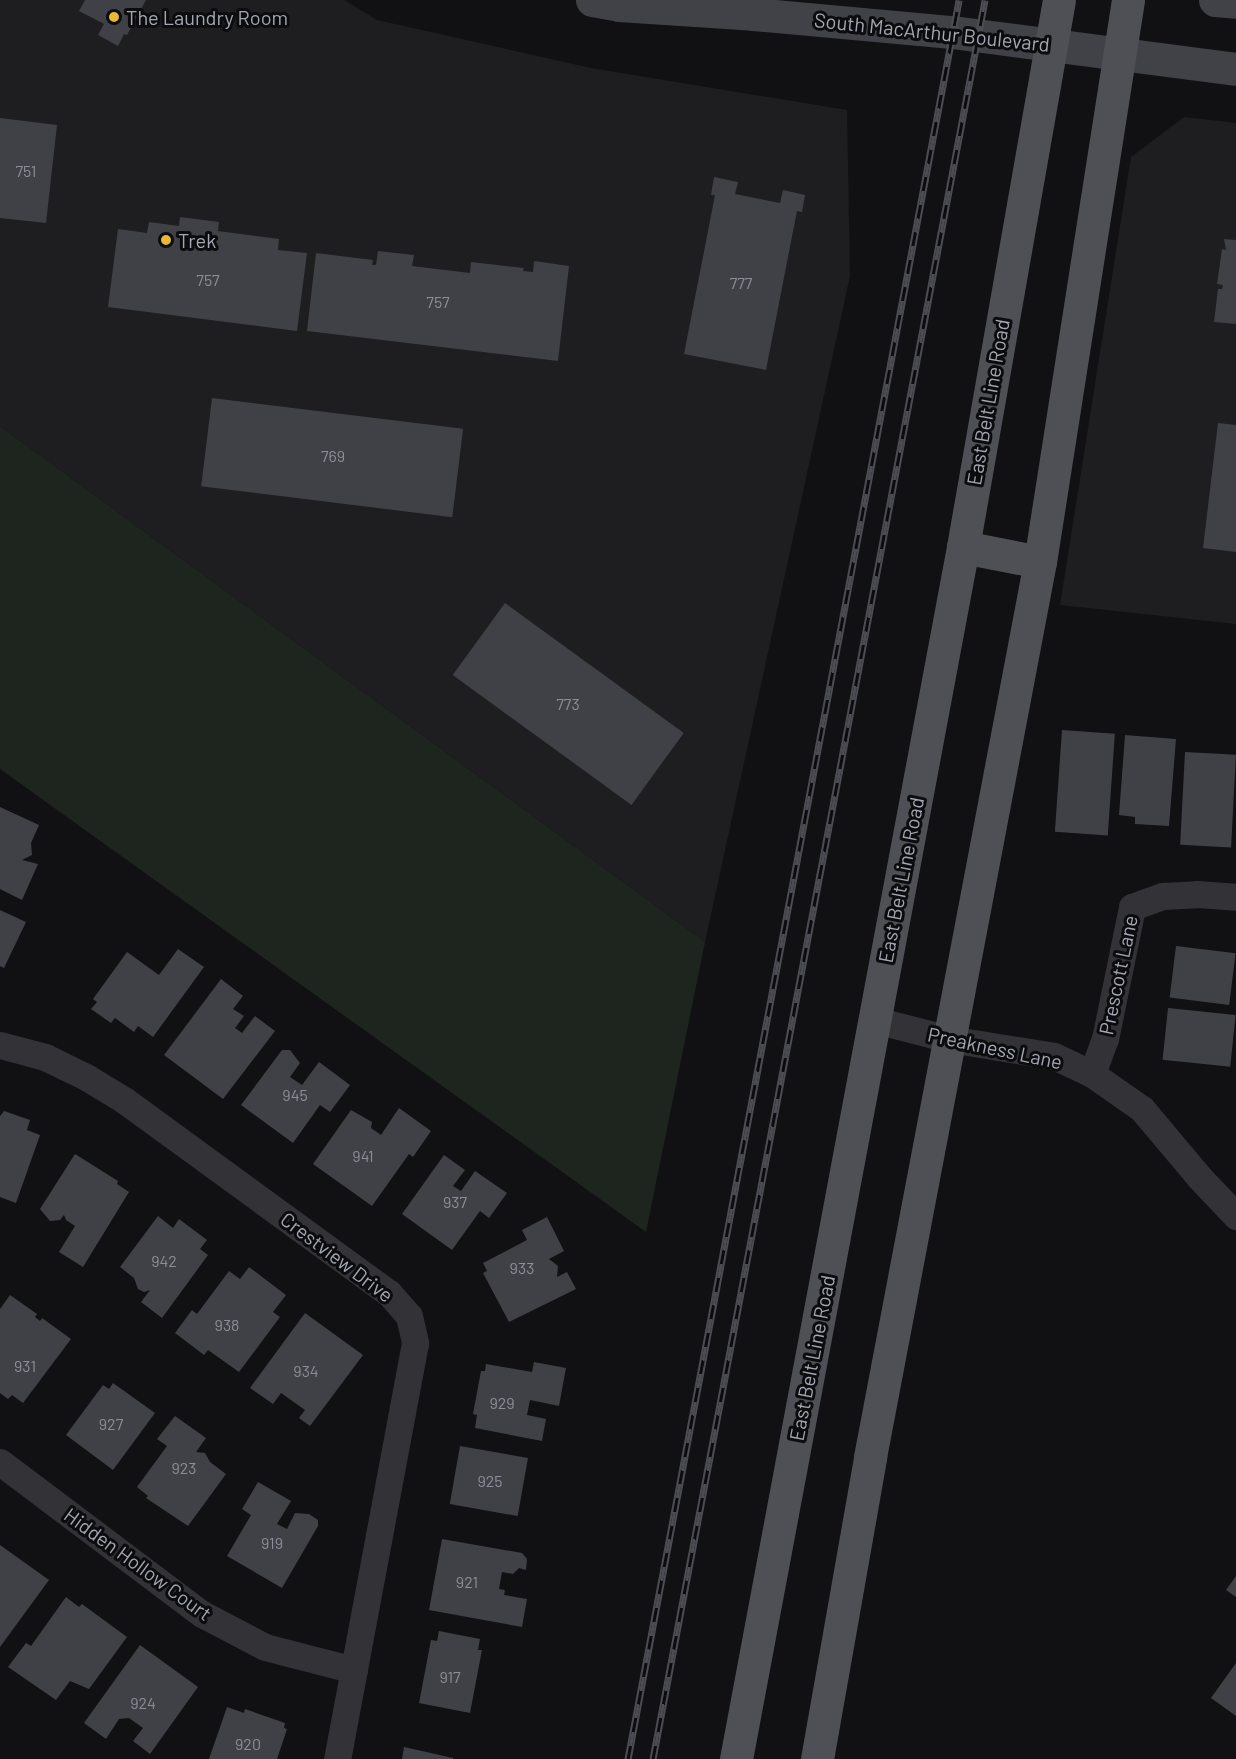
<!DOCTYPE html>
<html>
<head>
<meta charset="utf-8">
<style>
	body { margin:0 }
	#map { position:relative; width:1236px; height:1759px; overflow:hidden; background:#111113; font-family:Barlow,sans-serif }
	div>[style] { position:absolute }
	[style*='--x'] { left:calc(var(--x)*1px); top:calc(var(--y)*1px); width:calc(var(--w)*1px); rotate:calc(var(--a)*1deg) }
	.built>* { inset:0; background:#1e1d20 }
	.green>* { inset:0; background:#1e251f }
	.building>* { inset:0; background:#404146; transform-origin:0 0 }
	.street>* { height:27px; margin:-13.5px; padding:0 13.5px; transform-origin:13.5px; border-radius:13.5px; background:#333337 }
	.secondary>* { height:33px; margin:-16.5px; padding:0 16.5px; transform-origin:16.5px; border-radius:16.5px; background:#414247 }
	.primary>* { height:33px; margin:-16.5px; padding:0 16.5px; transform-origin:16.5px; border-radius:16.5px; background:#4f5056 }
	.rail>* { height:7px; margin-top:-3.5px; transform-origin:0; background:repeating-linear-gradient(90deg,#0c0c0e 0 14px,#4c4d52 0 28px); box-sizing:border-box; border-block:2px solid #4c4d52 }
	.dots>* { width:16px; height:16px; translate:-50% -50%; box-sizing:border-box; border:3px solid #0c0c0e; border-radius:50% }
	span { translate:-50% -50%; white-space:nowrap; text-align:center; line-height:1.15; -webkit-text-stroke:6px #0c0c0e; paint-order:stroke }
	.number-label { font-size:16px; color:#8a8e98 }
	.number-label span { -webkit-text-stroke-width:0 }
	.poi-label { font-size:20px; color:#a3a7b3 }
	.left { translate:0 -50%; text-align:left }
	.street-label { font-size:20px; color:#a3a7b3 }
</style>
</head>
<body>
<div id="map">
	<div class="built">
		<i style="clip-path:polygon(0 0,344px 0,377px 20px,591px 68px,847px 110px,850px 276px,705px 942px,0 426px)"></i>
		<i style="clip-path:polygon(1184px 117px,1236px 123px,1236px 624px,1060px 605px,1131px 157px)"></i>
	</div>
	<div class="green">
		<i style="clip-path:polygon(0 426px,705px 942px,646px 1232px,0 769px)"></i>
	</div>
	<div class="building">
		<i style="clip-path:polygon(85px 0,146px 0,127px 35px,124px 34px,118px 46px,98px 35px,104px 24px,79px 11px)"></i>
		<i style="clip-path:polygon(0 118px,57px 125px,46px 223px,0 218px)"></i>
		<i style="clip-path:polygon(714px 177px,738px 182px,735px 194px,780px 203px,783px 190px,805px 195px,802px 212px,797px 211px,766px 370px,684px 354px,715px 195px,711px 195px)"></i>
		<i style="clip-path:polygon(180px 217px,219px 222px,218px 231px,279px 239px,278px 250px,307px 253px,297px 331px,108px 307px,118px 229px,147px 233px,149px 222px,179px 226px)"></i>
		<i style="clip-path:polygon(1224px 239px,1236px 240px,1236px 324px,1214px 322px,1218px 289px,1222px 289px,1223px 285px,1217px 284px,1222px 249px,1226px 250px)"></i>
		<i style="clip-path:polygon(378px 251px,414px 255px,412px 266px,470px 273px,471px 262px,524px 268px,523px 271px,533px 272px,534px 261px,569px 266px,558px 361px,307px 331px,316px 253px,373px 260px,372px 265px,376px 265px)"></i>
		<i style="left:212px;top:398px;width:253px;height:89px;rotate:7deg"></i>
		<i style="clip-path:polygon(1218px 423px,1236px 425px,1236px 552px,1203px 548px)"></i>
		<i style="left:505px;top:603px;width:221px;height:89px;rotate:36deg"></i>
		<i style="left:1062px;top:730px;width:53px;height:102px;rotate:4deg"></i>
		<i style="clip-path:polygon(1125px 735px,1176px 739px,1169px 826px,1135px 824px,1135px 817px,1119px 815px)"></i>
		<i style="left:1185px;top:752px;width:51px;height:93px;rotate:3deg"></i>
		<i style="clip-path:polygon(0 807px,39px 825px,31px 843px,32px 855px,22px 860px,38px 864px,22px 900px,0 889px)"></i>
		<i style="clip-path:polygon(0 910px,26px 922px,4px 968px,0 966px)"></i>
		<i style="left:1176px;top:946px;width:60px;height:52px;rotate:7deg"></i>
		<i style="clip-path:polygon(178px 949px,204px 967px,153px 1037px,138px 1026px,134px 1032px,115px 1018px,111px 1023px,91px 1009px,97px 1002px,93px 999px,127px 952px,159px 975px)"></i>
		<i style="clip-path:polygon(221px 979px,243px 996px,233px 1009px,244px 1016px,235px 1028px,242px 1033px,255px 1016px,275px 1031px,223px 1099px,164px 1055px)"></i>
		<i style="left:1168px;top:1008px;width:68px;height:52px;rotate:6deg"></i>
		<i style="clip-path:polygon(282px 1050px,290px 1050px,300px 1063px,290px 1077px,302px 1085px,319px 1062px,350px 1085px,330px 1112px,320px 1105px,293px 1143px,241px 1105px)"></i>
		<i style="clip-path:polygon(399px 1108px,431px 1131px,413px 1157px,409px 1154px,372px 1206px,313px 1164px,351px 1110px,372px 1122px,371px 1128px,381px 1135px)"></i>
		<i style="clip-path:polygon(4px 1111px,30px 1120px,27px 1130px,40px 1135px,16px 1203px,0 1197px,0 1116px)"></i>
		<i style="clip-path:polygon(75px 1154px,118px 1181px,117px 1184px,129px 1192px,83px 1267px,59px 1252px,75px 1226px,66px 1220px,64px 1215px,60px 1220px,50px 1221px,40px 1209px)"></i>
		<i style="clip-path:polygon(444px 1155px,465px 1170px,453px 1186px,461px 1191px,475px 1171px,507px 1193px,489px 1218px,480px 1211px,452px 1250px,402px 1214px)"></i>
		<i style="clip-path:polygon(158px 1216px,173px 1228px,179px 1219px,207px 1240px,200px 1249px,208px 1255px,162px 1318px,141px 1302px,150px 1290px,144px 1292px,138px 1289px,134px 1278px,120px 1267px)"></i>
		<i style="clip-path:polygon(547px 1217px,564px 1251px,549px 1259px,558px 1266px,557px 1277px,567px 1272px,576px 1289px,509px 1322px,483px 1273px,487px 1271px,483px 1263px,527px 1240px,522px 1230px)"></i>
		<i style="clip-path:polygon(249px 1267px,286px 1295px,273px 1312px,280px 1317px,239px 1372px,208px 1350px,204px 1355px,175px 1333px,192px 1310px,197px 1314px,229px 1271px,240px 1279px)"></i>
		<i style="clip-path:polygon(10px 1295px,37px 1314px,35px 1317px,40px 1321px,42px 1318px,71px 1339px,23px 1403px,12px 1395px,8px 1399px,0 1393px,0 1309px)"></i>
		<i style="clip-path:polygon(305px 1313px,363px 1355px,310px 1426px,299px 1418px,305px 1410px,281px 1393px,273px 1404px,250px 1388px)"></i>
		<i style="clip-path:polygon(534px 1362px,566px 1368px,559px 1406px,530px 1400px,527px 1415px,546px 1419px,542px 1441px,475px 1428px,477px 1415px,473px 1414px,481px 1371px,485px 1371px,486px 1364px,532px 1372px)"></i>
		<i style="clip-path:polygon(113px 1383px,155px 1413px,113px 1470px,66px 1435px,103px 1385px,109px 1389px)"></i>
		<i style="clip-path:polygon(175px 1416px,206px 1438px,196px 1452px,205px 1453px,210px 1462px,226px 1474px,188px 1526px,146px 1498px,148px 1496px,137px 1487px,167px 1446px,157px 1439px)"></i>
		<i style="left:460px;top:1446px;width:69px;height:59px;rotate:10deg"></i>
		<i style="clip-path:polygon(258px 1482px,291px 1501px,277px 1524px,287px 1529px,295px 1513px,309px 1514px,318px 1520px,318px 1526px,282px 1588px,227px 1556px,251px 1515px,242px 1509px)"></i>
		<i style="clip-path:polygon(442px 1539px,522px 1553px,527px 1559px,526px 1570px,519px 1568px,513px 1574px,502px 1572px,499px 1589px,505px 1590px,504px 1595px,527px 1599px,522px 1627px,429px 1610px)"></i>
		<i style="clip-path:polygon(0 1545px,49px 1580px,0 1647px)"></i>
		<i style="clip-path:polygon(1236px 1576px,1236px 1597px,1226px 1590px)"></i>
		<i style="clip-path:polygon(66px 1597px,79px 1607px,82px 1604px,127px 1637px,89px 1689px,70px 1681px,56px 1700px,8px 1667px,26px 1643px,31px 1646px)"></i>
		<i style="clip-path:polygon(439px 1631px,480px 1639px,478px 1650px,482px 1650px,470px 1713px,419px 1703px,431px 1640px,437px 1641px)"></i>
		<i style="clip-path:polygon(140px 1645px,198px 1687px,150px 1754px,133px 1741px,143px 1728px,129px 1718px,119px 1719px,106px 1739px,84px 1723px)"></i>
		<i style="clip-path:polygon(1236px 1663px,1236px 1716px,1211px 1698px)"></i>
		<i style="clip-path:polygon(227px 1707px,244px 1713px,245px 1709px,285px 1723px,284px 1728px,287px 1729px,277px 1759px,209px 1759px)"></i>
		<i style="clip-path:polygon(404px 1747px,453px 1758px,453px 1759px,402px 1759px)"></i>
	</div>
	<div class="street">
		<i style="--x:875;--y:1020;--w:76;--a:14.4"></i>
		<i style="--x:949;--y:1039;--w:106;--a:9.2"></i>
		<i style="--x:1054;--y:1056;--w:42;--a:25.3"></i>
		<i style="--x:1092;--y:1074;--w:61;--a:35"></i>
		<i style="--x:1142;--y:1109;--w:89;--a:50"></i>
		<i style="--x:1199;--y:1177;--w:54;--a:46.5"></i>
		<i style="--x:0;--y:1045;--w:47;--a:14.9"></i>
		<i style="--x:45;--y:1057;--w:46;--a:26"></i>
		<i style="--x:86;--y:1077;--w:44;--a:31.2"></i>
		<i style="--x:124;--y:1100;--w:328;--a:36.1"></i>
		<i style="--x:389;--y:1293;--w:30;--a:49"></i>
		<i style="--x:409;--y:1316;--w:28;--a:77"></i>
		<i style="--x:415;--y:1343;--w:423;--a:100.6"></i>
		<i style="--x:1092;--y:1074;--w:37;--a:-70"></i>
		<i style="--x:1105;--y:1039;--w:135;--a:-78.4"></i>
		<i style="--x:1132;--y:907;--w:33;--a:-20"></i>
		<i style="--x:1163;--y:896;--w:34;--a:-3"></i>
		<i style="--x:1197;--y:894;--w:39;--a:4"></i>
		<i style="--x:0;--y:1462;--w:253;--a:37"></i>
		<i style="--x:202;--y:1614;--w:71;--a:27.6"></i>
		<i style="--x:265;--y:1647;--w:92;--a:14.5"></i>
	</div>
	<div class="secondary">
		<i style="--x:592;--y:0;--w:27;--a:10"></i>
		<i style="--x:619;--y:5;--w:134;--a:3.8"></i>
		<i style="--x:753;--y:14;--w:200;--a:5.2"></i>
		<i style="--x:952;--y:32;--w:286;--a:7.4"></i>
		<i style="--x:1215;--y:0;--w:21;--a:5"></i>
	</div>
	<div class="primary">
		<i style="--x:963;--y:547;--w:78;--a:11"></i>
		<i style="--x:736;--y:1759;--w:1233;--a:-79.39"></i>
		<i style="--x:963;--y:547;--w:555;--a:-80.05"></i>
		<i style="--x:817;--y:1759;--w:307;--a:-80"></i>
		<i style="--x:870;--y:1457;--w:911;--a:-79.25"></i>
		<i style="--x:1040;--y:562;--w:569;--a:-81.1"></i>
	</div>
	<div class="rail">
		<i style="--x:628;--y:1759;--w:1790;--a:-79.34"></i>
		<i style="--x:653;--y:1759;--w:1790;--a:-79.31"></i>
	</div>
	<div class="dots">
		<i style="left:114px;top:17px;background:#e8b734"></i>
		<i style="left:166px;top:240px;background:#e8b734"></i>
	</div>
	<div class="number-label">
		<span style="left:26px;top:171px">751</span>
		<span style="left:208px;top:280px">757</span>
		<span style="left:741px;top:283px">777</span>
		<span style="left:438px;top:302px">757</span>
		<span style="left:333px;top:456px">769</span>
		<span style="left:568px;top:704px">773</span>
		<span style="left:295px;top:1095px">945</span>
		<span style="left:363px;top:1156px">941</span>
		<span style="left:455px;top:1202px">937</span>
		<span style="left:164px;top:1261px">942</span>
		<span style="left:522px;top:1268px">933</span>
		<span style="left:227px;top:1325px">938</span>
		<span style="left:25px;top:1366px">931</span>
		<span style="left:306px;top:1371px">934</span>
		<span style="left:502px;top:1403px">929</span>
		<span style="left:111px;top:1424px">927</span>
		<span style="left:184px;top:1468px">923</span>
		<span style="left:490px;top:1481px">925</span>
		<span style="left:272px;top:1543px">919</span>
		<span style="left:467px;top:1582px">921</span>
		<span style="left:450px;top:1677px">917</span>
		<span style="left:143px;top:1703px">924</span>
		<span style="left:248px;top:1744px">920</span>
	</div>
	<div class="poi-label">
		<span class="left" style="left:126px;top:17px">The Laundry Room</span>
		<span class="left" style="left:178px;top:240px">Trek</span>
	</div>
	<div class="street-label">
		<span style="left:932px;top:32px;rotate:6deg">South MacArthur Boulevard</span>
		<span style="left:988px;top:402px;rotate:-80deg">East Belt Line Road</span>
		<span style="left:901px;top:880px;rotate:-79deg">East Belt Line Road</span>
		<span style="left:1118px;top:975px;rotate:-78deg">Prescott Lane</span>
		<span style="left:995px;top:1048px;rotate:12deg">Preakness Lane</span>
		<span style="left:337px;top:1257px;rotate:37deg">Crestview Drive</span>
		<span style="left:812px;top:1358px;rotate:-79deg">East Belt Line Road</span>
		<span style="left:138px;top:1564px;rotate:36deg">Hidden Hollow Court</span>
	</div>
</div>
</body>
</html>
